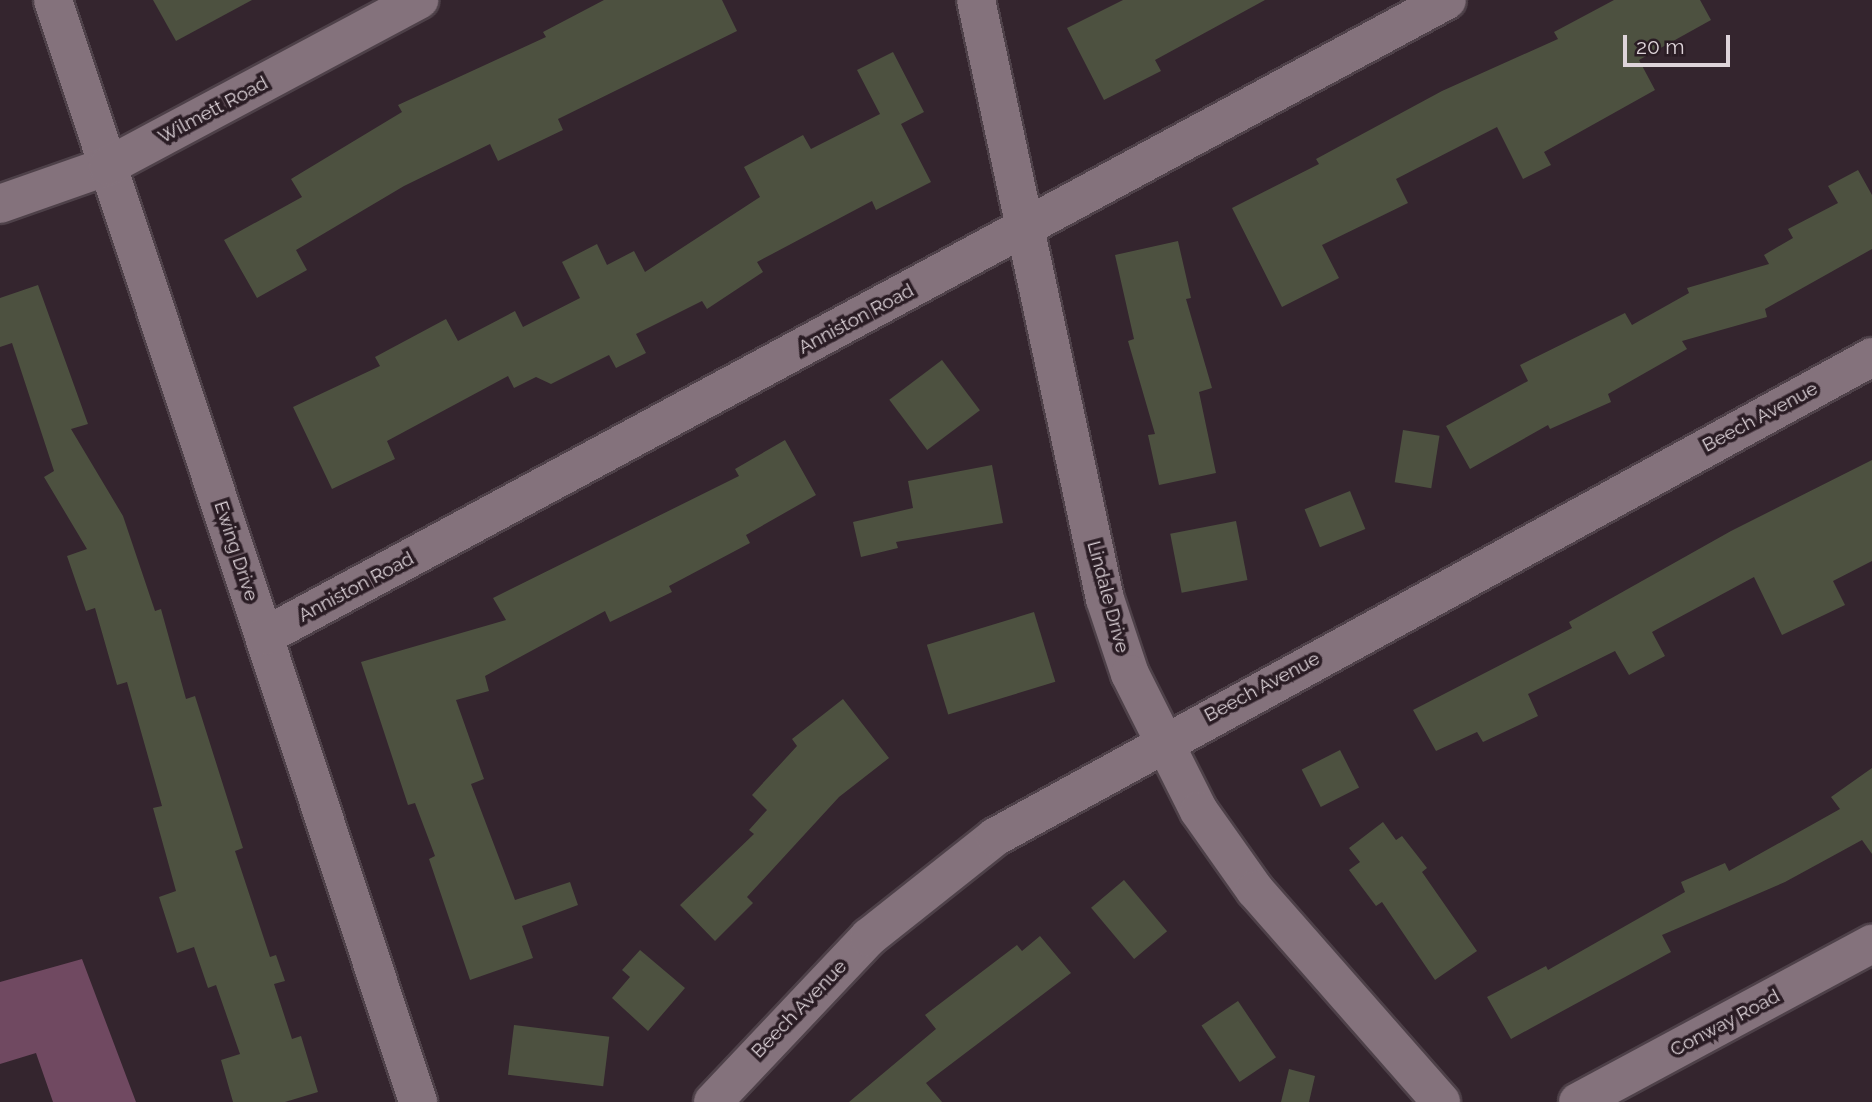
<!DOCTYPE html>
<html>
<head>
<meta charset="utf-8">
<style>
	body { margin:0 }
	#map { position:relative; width:1872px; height:1102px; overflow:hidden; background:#34252e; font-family:Raleway,sans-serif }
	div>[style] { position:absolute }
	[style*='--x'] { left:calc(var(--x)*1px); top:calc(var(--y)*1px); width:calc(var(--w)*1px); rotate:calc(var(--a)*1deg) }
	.forest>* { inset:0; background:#704961 }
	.building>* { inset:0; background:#4d5140; transform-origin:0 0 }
	.roads { filter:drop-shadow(2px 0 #4e4149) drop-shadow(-2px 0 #4e4149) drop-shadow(0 2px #4e4149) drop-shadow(0 -2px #4e4149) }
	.street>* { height:38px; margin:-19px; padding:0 19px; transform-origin:19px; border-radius:19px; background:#84727c }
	span { translate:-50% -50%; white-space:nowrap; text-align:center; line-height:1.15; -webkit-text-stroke:7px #2a1c24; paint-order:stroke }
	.street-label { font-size:19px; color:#ded4da }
	.scale { position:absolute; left:1623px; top:35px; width:107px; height:32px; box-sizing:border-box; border:4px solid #ded4da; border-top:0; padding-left:9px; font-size:21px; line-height:24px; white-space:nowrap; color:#ded4da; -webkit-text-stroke:5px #2a1c24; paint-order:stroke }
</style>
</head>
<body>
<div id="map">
	<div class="forest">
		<i style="clip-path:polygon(82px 959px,136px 1102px,53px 1102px,36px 1053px,0 1064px,0 982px)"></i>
	</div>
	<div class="building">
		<i style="clip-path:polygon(153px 0,252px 0,176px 41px)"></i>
		<i style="clip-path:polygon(604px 0,722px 0,737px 31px,558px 119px,563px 130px,498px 161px,490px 144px,404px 186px,296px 250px,307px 270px,257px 298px,224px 240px,302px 197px,291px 179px,402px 112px,398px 105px,546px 37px,543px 32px)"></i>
		<i style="clip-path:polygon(1123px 0,1265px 0,1155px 60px,1161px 71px,1104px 100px,1067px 28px)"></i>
		<i style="clip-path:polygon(1614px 0,1700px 0,1711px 20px,1639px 60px,1655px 90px,1544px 152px,1551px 165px,1523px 179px,1497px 127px,1396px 179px,1408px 203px,1322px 245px,1339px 278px,1282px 307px,1232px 208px,1319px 164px,1316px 159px,1442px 91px,1558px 39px,1554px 32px)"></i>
		<i style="clip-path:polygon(893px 52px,924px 112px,901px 124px,931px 182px,876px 210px,872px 201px,757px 262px,763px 272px,707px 309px,702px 301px,636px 334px,646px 353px,616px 368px,609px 355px,551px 384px,536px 377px,514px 388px,508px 376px,387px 441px,395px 459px,332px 489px,293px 407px,380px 366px,375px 357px,446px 319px,458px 341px,515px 311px,523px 327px,580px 298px,562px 262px,597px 244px,607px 265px,634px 251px,645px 272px,760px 197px,744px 167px,803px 135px,811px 149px,880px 114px,857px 70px)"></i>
		<i style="clip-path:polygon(1858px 170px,1872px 195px,1872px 249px,1765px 309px,1767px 317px,1682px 341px,1687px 349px,1608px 394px,1611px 402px,1550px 429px,1548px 425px,1470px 469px,1446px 426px,1528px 381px,1520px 365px,1625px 313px,1632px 325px,1689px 293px,1687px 288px,1769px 264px,1764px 255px,1793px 238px,1788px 229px,1838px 203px,1828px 186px)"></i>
		<i style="clip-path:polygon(1178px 241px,1191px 298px,1186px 299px,1212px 388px,1199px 392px,1216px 473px,1159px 485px,1148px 435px,1155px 434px,1128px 341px,1134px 339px,1115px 255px)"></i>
		<i style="clip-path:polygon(38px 285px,88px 424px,71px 429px,123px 516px,155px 611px,161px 609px,186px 699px,195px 696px,243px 848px,235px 851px,270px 957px,276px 955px,285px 981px,274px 984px,292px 1039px,301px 1036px,318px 1092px,285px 1102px,233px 1102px,221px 1060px,240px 1054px,216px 985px,208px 988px,194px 947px,177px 953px,159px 897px,176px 891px,153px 808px,162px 806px,127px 682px,117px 685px,95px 608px,86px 611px,67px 556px,87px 549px,44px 477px,54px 471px,12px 343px,0 347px,0 298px)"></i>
		<i style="left:942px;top:360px;width:63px;height:66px;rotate:53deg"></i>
		<i style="left:1403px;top:430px;width:37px;height:53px;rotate:9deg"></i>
		<i style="clip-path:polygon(785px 440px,816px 495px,746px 535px,750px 543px,669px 586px,672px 592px,610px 622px,605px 611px,485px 676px,489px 691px,456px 700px,484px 779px,471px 784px,515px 900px,570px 882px,578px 905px,522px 926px,533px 958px,470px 980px,429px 859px,435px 856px,415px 803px,408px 805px,361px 662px,506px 620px,493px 598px,739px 476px,735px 469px)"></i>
		<i style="clip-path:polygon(1872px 460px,1872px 561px,1833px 581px,1845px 605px,1782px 635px,1754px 577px,1652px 632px,1665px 656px,1629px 675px,1615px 651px,1528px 694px,1538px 716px,1483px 742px,1477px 732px,1436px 751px,1413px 710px,1572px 628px,1569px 622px,1731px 531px)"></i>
		<i style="clip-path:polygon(992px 465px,1003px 523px,896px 542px,898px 548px,861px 557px,853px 522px,913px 508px,908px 481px)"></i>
		<i style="left:1350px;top:491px;width:41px;height:49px;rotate:68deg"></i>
		<i style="left:1236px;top:521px;width:60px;height:67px;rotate:79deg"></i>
		<i style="left:1034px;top:612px;width:73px;height:112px;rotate:73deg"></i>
		<i style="clip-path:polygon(843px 699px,889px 758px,839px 797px,747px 897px,753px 903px,715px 941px,680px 905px,754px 834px,749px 830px,767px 810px,752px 795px,797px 746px,792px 739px)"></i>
		<i style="left:1340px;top:750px;width:42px;height:43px;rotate:63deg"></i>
		<i style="clip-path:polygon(1872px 768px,1872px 854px,1862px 840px,1785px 882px,1662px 935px,1671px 952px,1511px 1039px,1487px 997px,1546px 966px,1548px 970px,1685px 892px,1681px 882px,1725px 863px,1729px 871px,1840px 809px,1831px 797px)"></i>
		<i style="clip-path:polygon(1383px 822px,1396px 840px,1402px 836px,1427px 868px,1422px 872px,1477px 951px,1435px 980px,1382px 902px,1376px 906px,1349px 870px,1360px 862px,1349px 848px)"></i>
		<i style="left:1124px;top:880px;width:67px;height:43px;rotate:50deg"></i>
		<i style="clip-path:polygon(1040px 936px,1071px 973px,926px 1083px,942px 1102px,849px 1102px,936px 1029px,925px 1015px,1017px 945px,1022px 951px)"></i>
		<i style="clip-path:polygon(640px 950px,685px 988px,648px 1031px,612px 998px,630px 977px,622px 970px)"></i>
		<i style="left:1238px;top:1001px;width:68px;height:44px;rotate:56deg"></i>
		<i style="left:514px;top:1025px;width:96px;height:50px;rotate:7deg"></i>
		<i style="clip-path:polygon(1289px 1069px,1315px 1076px,1309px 1102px,1281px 1102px)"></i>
	</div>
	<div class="roads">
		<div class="street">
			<i style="--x:53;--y:0;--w:1161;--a:71.67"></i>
			<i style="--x:976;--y:0;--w:613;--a:77.85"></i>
			<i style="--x:1105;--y:599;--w:79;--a:71.6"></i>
			<i style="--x:1130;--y:674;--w:153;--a:63.3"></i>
			<i style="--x:1199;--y:811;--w:97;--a:54.7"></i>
			<i style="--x:1255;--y:890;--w:282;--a:48.7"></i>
			<i style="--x:0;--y:204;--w:114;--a:-19.4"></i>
			<i style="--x:108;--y:166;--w:353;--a:-28.1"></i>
			<i style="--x:265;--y:636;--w:1342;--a:-28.28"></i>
			<i style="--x:713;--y:1102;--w:227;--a:-46.6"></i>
			<i style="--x:869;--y:937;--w:161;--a:-38.4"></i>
			<i style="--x:995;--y:837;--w:1000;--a:-28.69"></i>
			<i style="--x:1578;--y:1102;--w:334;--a:-28.3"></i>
		</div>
	</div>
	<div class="street-label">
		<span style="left:213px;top:110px;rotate:-28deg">Wilmett Road</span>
		<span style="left:856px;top:319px;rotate:-28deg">Anniston Road</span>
		<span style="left:1760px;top:417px;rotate:-28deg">Beech Avenue</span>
		<span style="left:236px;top:551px;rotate:72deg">Ewing Drive</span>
		<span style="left:356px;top:587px;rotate:-28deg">Anniston Road</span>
		<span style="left:1108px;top:597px;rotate:75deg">Lindale Drive</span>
		<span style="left:1262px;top:687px;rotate:-28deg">Beech Avenue</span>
		<span style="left:799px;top:1009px;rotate:-46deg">Beech Avenue</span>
		<span style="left:1725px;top:1023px;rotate:-28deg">Conway Road</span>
	</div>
	<div class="scale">20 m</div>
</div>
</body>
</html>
